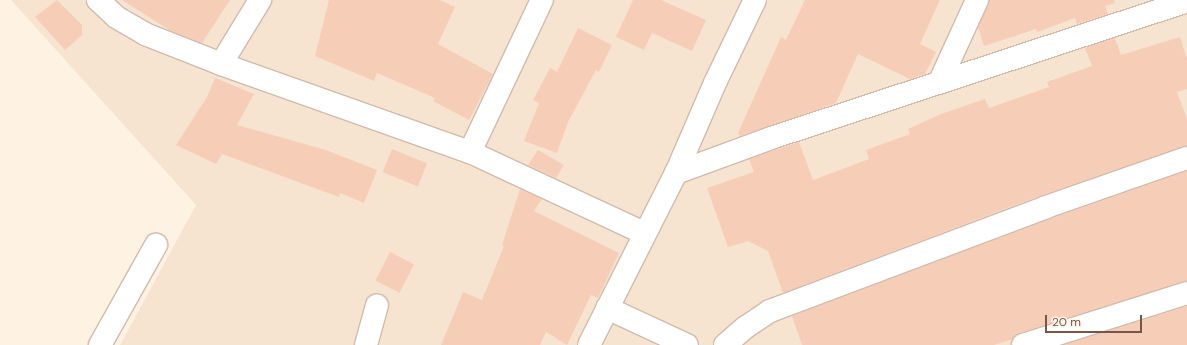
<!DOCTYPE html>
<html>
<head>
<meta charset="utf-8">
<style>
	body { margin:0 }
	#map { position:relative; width:1187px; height:345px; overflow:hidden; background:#fef2e3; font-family:"DM Sans",sans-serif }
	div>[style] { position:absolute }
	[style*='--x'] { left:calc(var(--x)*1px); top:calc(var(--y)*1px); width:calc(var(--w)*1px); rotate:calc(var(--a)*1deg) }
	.residential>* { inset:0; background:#f6e4d1 }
	.building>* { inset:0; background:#f6ceb8; transform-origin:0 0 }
	.roads { filter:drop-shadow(1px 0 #d2bbab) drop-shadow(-1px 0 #d2bbab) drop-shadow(0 1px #d2bbab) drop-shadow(0 -1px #d2bbab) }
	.minor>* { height:22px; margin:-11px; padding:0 11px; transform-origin:11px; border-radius:11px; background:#fff }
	span { translate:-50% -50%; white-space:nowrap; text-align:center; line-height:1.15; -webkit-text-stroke:4px #fff6eb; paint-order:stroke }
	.scale { position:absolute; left:1045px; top:315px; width:97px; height:18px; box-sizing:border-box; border:2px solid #785647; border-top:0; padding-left:5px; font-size:12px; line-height:14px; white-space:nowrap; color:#785647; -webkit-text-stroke:3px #fff6eb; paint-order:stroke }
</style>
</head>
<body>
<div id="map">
	<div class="residential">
		<i style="clip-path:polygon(11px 0,1187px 0,1187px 345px,120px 345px,196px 205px)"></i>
	</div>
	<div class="building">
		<i style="clip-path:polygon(57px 0,82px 25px,82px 35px,65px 50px,35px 17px)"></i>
		<i style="clip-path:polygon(122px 0,230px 0,202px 43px,171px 31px)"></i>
		<i style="clip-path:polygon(329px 0,440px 0,455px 7px,438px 44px,493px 74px,469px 120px,433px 101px,435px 98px,377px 73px,374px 81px,315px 56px)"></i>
		<i style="clip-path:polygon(633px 0,661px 0,706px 20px,692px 51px,652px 33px,644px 50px,616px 37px)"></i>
		<i style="clip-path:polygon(805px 0,940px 0,920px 44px,936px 52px,925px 74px,910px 79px,858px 54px,836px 103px,740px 136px,738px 133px,781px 37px,786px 40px)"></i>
		<i style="clip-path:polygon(989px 0,1114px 0,1115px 3px,1105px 6px,1108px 14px,1077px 24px,1075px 18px,1037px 32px,1036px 29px,984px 46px,978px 27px)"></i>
		<i style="clip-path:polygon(578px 28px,612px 45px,599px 72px,596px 70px,568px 122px,557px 153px,524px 141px,539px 103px,533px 100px,550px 68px,557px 72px)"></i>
		<i style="clip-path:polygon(1180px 37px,1187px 59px,1187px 89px,1177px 92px,1187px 119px,1187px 146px,1042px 195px,783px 293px,768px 251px,748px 241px,728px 247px,707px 188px,754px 172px,749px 159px,799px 142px,813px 180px,869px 159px,866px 150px,910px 134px,908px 129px,941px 114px,985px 99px,989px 108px,1049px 87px,1047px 82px,1092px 66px,1085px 48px,1115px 38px,1121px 55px)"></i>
		<i style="clip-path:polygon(215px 78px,254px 94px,237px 125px,326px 150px,377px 170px,364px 203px,340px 193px,339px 197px,222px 154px,216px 164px,176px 145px,207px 97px)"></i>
		<i style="left:392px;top:149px;width:38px;height:25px;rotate:22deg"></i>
		<i style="clip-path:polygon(538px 150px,564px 165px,556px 178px,528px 165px)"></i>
		<i style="clip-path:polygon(1187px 171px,1187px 281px,1019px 333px,1013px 339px,994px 345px,802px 345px,792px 316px,1050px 219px)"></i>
		<i style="clip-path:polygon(520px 189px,542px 199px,534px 211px,619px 253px,598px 298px,591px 295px,567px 345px,546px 332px,540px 345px,441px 345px,463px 292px,482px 300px,504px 246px,502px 245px)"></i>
		<i style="left:390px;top:252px;width:27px;height:32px;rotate:27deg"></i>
		<i style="clip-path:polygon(1187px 306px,1187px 345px,1064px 345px)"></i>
	</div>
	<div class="roads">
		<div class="minor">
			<i style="--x:98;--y:0;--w:25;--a:43"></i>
			<i style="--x:116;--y:17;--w:34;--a:30"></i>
			<i style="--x:145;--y:34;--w:82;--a:21.5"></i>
			<i style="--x:221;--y:64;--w:264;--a:19.5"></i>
			<i style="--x:470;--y:152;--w:192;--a:25"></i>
			<i style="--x:221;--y:64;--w:75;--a:-58.6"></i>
			<i style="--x:940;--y:81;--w:89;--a:-65.4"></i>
			<i style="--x:470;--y:152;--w:168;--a:-64.7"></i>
			<i style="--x:676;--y:173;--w:101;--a:-20.2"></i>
			<i style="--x:771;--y:138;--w:438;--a:-18.2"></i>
			<i style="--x:607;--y:308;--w:88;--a:24.8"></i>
			<i style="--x:100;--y:345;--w:115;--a:-60.8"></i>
			<i style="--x:366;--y:345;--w:41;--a:-74.6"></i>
			<i style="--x:589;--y:345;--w:193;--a:-63.2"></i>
			<i style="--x:676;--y:173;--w:98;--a:-66.6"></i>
			<i style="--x:715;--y:83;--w:92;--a:-64.3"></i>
			<i style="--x:725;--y:345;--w:28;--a:-41"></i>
			<i style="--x:746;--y:327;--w:29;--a:-34"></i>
			<i style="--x:770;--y:311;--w:295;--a:-20.6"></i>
			<i style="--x:1046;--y:207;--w:149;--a:-19.2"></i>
			<i style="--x:1023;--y:345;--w:172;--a:-17.6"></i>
		</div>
	</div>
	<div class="scale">20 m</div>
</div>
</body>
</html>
